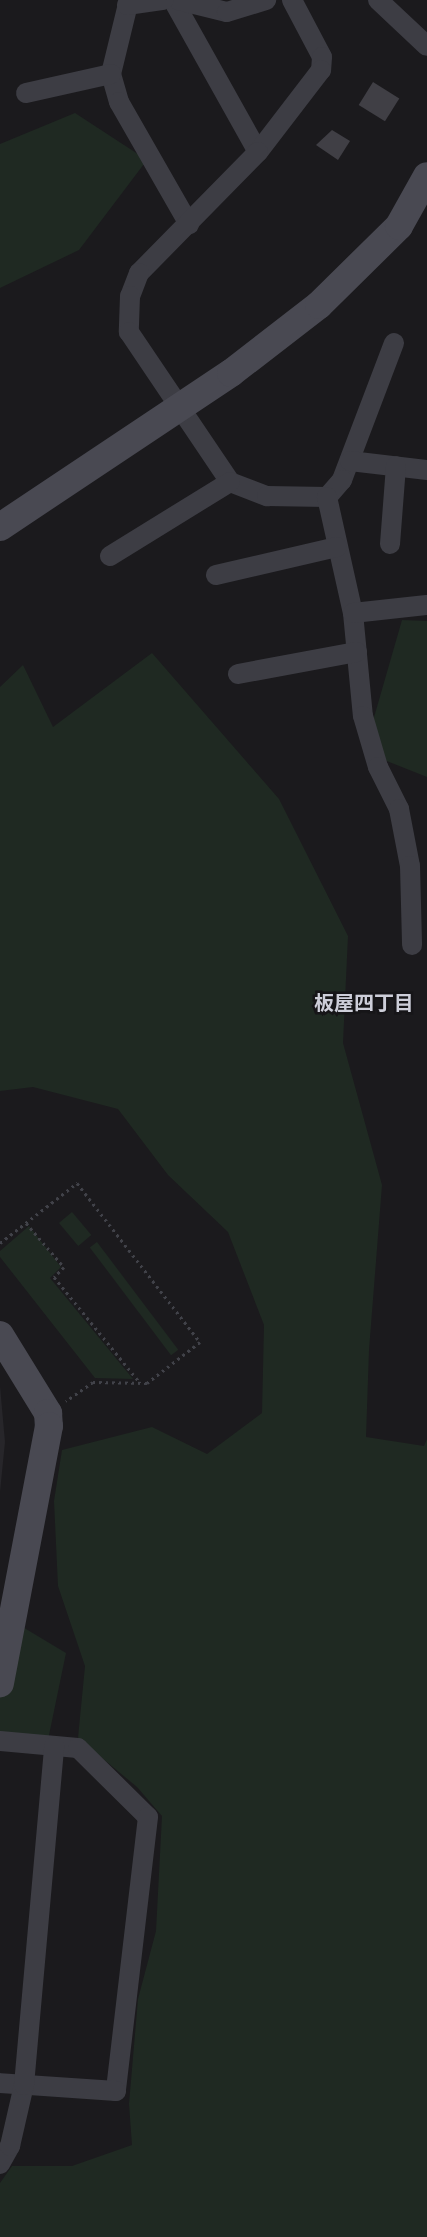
<!DOCTYPE html>
<html>
<head>
<meta charset="utf-8">
<style>
	body { margin:0 }
	#map { position:relative; width:427px; height:2237px; overflow:hidden; background:#1b1a1d; font-family:Cabin,"Noto Sans JP",sans-serif }
	div>[style] { position:absolute }
	[style*='--x'] { left:calc(var(--x)*1px); top:calc(var(--y)*1px); width:calc(var(--w)*1px); rotate:calc(var(--a)*1deg) }
	.built>* { inset:0; background:#27262a }
	.green>* { inset:0; background:#1f2922; transform-origin:0 0 }
	.building>* { inset:0; background:#403f45; transform-origin:0 0 }
	.path>* { height:3px; margin-top:-1.5px; transform-origin:0; background:repeating-linear-gradient(90deg,#414249 0 2.5px,transparent 0 6.5px) }
	.street>* { height:20px; margin:-10px; padding:0 10px; transform-origin:10px; border-radius:10px; background:#3d3d44 }
	.secondary>* { height:28px; margin:-14px; padding:0 14px; transform-origin:14px; border-radius:14px; background:#494952 }
	span { translate:-50% -50%; white-space:nowrap; text-align:center; line-height:1.15; -webkit-text-stroke:5px #161518; paint-order:stroke }
	.neighbourhood-label { font-size:20px; color:#cdced9; font-weight:700 }
</style>
</head>
<body>
<div id="map">
	<div class="built">
		<i style="clip-path:polygon(0 1386px,5px 1442px,0 1492px)"></i>
	</div>
	<div class="green">
		<i style="clip-path:polygon(75px 113px,147px 160px,79px 250px,0 288px,0 144px)"></i>
		<i style="clip-path:polygon(402px 620px,427px 621px,427px 777px,364px 752px)"></i>
		<i style="clip-path:polygon(152px 653px,279px 799px,348px 936px,343px 1043px,382px 1185px,369px 1350px,366px 1437px,424px 1446px,427px 1439px,427px 2237px,0 2237px,0 2183px,12px 2166px,72px 2166px,132px 2145px,129px 2104px,138px 1999px,156px 1931px,162px 1816px,137px 1787px,78px 1738px,85px 1666px,58px 1586px,54px 1501px,62px 1450px,152px 1427px,207px 1454px,262px 1413px,264px 1325px,228px 1232px,168px 1175px,118px 1109px,33px 1087px,0 1091px,0 687px,23px 665px,53px 727px)"></i>
		<i style="left:72px;top:1212px;width:30px;height:17px;rotate:50deg"></i>
		<i style="clip-path:polygon(29px 1226px,61px 1267px,50px 1278px,133px 1379px,95px 1378px,0 1257px,0 1251px)"></i>
		<i style="left:97px;top:1242px;width:135px;height:9px;rotate:53deg"></i>
		<i style="clip-path:polygon(6px 1617px,66px 1653px,48px 1740px,0 1734px,0 1682px)"></i>
	</div>
	<div class="building">
		<i style="left:373px;top:82px;width:31px;height:27px;rotate:32deg"></i>
		<i style="clip-path:polygon(332px 130px,350px 141px,338px 160px,316px 145px)"></i>
	</div>
	<div class="path">
		<i style="--x:26;--y:1223;--w:58;--a:49.2"></i>
		<i style="--x:64;--y:1267;--w:14;--a:135"></i>
		<i style="--x:54;--y:1277;--w:136;--a:50.9"></i>
		<i style="--x:0;--y:1243;--w:98;--a:-37.9"></i>
		<i style="--x:77;--y:1183;--w:201;--a:52.3"></i>
		<i style="--x:200;--y:1342;--w:67;--a:142.3"></i>
		<i style="--x:147;--y:1383;--w:54;--a:-178.9"></i>
		<i style="--x:93;--y:1382;--w:33;--a:145"></i>
	</div>
	<div class="street">
		<i style="--x:129;--y:0;--w:76;--a:103.7"></i>
		<i style="--x:111;--y:74;--w:29;--a:74"></i>
		<i style="--x:119;--y:102;--w:141;--a:60.2"></i>
		<i style="--x:173;--y:0;--w:174;--a:60.8"></i>
		<i style="--x:178;--y:0;--w:50;--a:13.8"></i>
		<i style="--x:227;--y:12;--w:41;--a:-17.1"></i>
		<i style="--x:292;--y:0;--w:64;--a:62.2"></i>
		<i style="--x:322;--y:57;--w:13;--a:94"></i>
		<i style="--x:321;--y:70;--w:103;--a:127.5"></i>
		<i style="--x:258;--y:152;--w:170;--a:134.5"></i>
		<i style="--x:139;--y:273;--w:25;--a:111"></i>
		<i style="--x:130;--y:296;--w:36;--a:92"></i>
		<i style="--x:129;--y:332;--w:181;--a:56"></i>
		<i style="--x:230;--y:482;--w:40;--a:21"></i>
		<i style="--x:267;--y:496;--w:60;--a:1"></i>
		<i style="--x:378;--y:0;--w:67;--a:43.2"></i>
		<i style="--x:127;--y:5;--w:37;--a:-8"></i>
		<i style="--x:26;--y:93;--w:87;--a:-12.6"></i>
		<i style="--x:394;--y:343;--w:147;--a:110.8"></i>
		<i style="--x:342;--y:480;--w:23;--a:131"></i>
		<i style="--x:327;--y:497;--w:119;--a:77.4"></i>
		<i style="--x:353;--y:613;--w:103;--a:84.5"></i>
		<i style="--x:363;--y:716;--w:53;--a:73.6"></i>
		<i style="--x:378;--y:767;--w:47;--a:63.4"></i>
		<i style="--x:399;--y:809;--w:58;--a:79.1"></i>
		<i style="--x:410;--y:866;--w:79;--a:88.5"></i>
		<i style="--x:350;--y:461;--w:78;--a:6.7"></i>
		<i style="--x:390;--y:544;--w:78;--a:-85.6"></i>
		<i style="--x:110;--y:556;--w:141;--a:-31.7"></i>
		<i style="--x:216;--y:575;--w:124;--a:-13"></i>
		<i style="--x:353;--y:613;--w:74;--a:-6.2"></i>
		<i style="--x:238;--y:674;--w:121;--a:-10.5"></i>
		<i style="--x:0;--y:1741;--w:78;--a:5.1"></i>
		<i style="--x:78;--y:1748;--w:98;--a:44.6"></i>
		<i style="--x:148;--y:1817;--w:276;--a:96.7"></i>
		<i style="--x:116;--y:2091;--w:116;--a:-176.1"></i>
		<i style="--x:0;--y:2164;--w:21;--a:-61"></i>
		<i style="--x:10;--y:2146;--w:63;--a:-77.1"></i>
		<i style="--x:24;--y:2085;--w:340;--a:-84.9"></i>
	</div>
	<div class="secondary">
		<i style="--x:0;--y:527;--w:278;--a:-33.7"></i>
		<i style="--x:231;--y:373;--w:111;--a:-37.7"></i>
		<i style="--x:319;--y:305;--w:112;--a:-44.6"></i>
		<i style="--x:399;--y:226;--w:57;--a:-60.8"></i>
		<i style="--x:0;--y:1335;--w:92;--a:58.4"></i>
		<i style="--x:48;--y:1413;--w:13;--a:86"></i>
		<i style="--x:49;--y:1426;--w:262;--a:100.8"></i>
	</div>
	<div class="neighbourhood-label">
		<span style="left:364px;top:1003px">板屋四丁目</span>
	</div>
</div>
</body>
</html>
